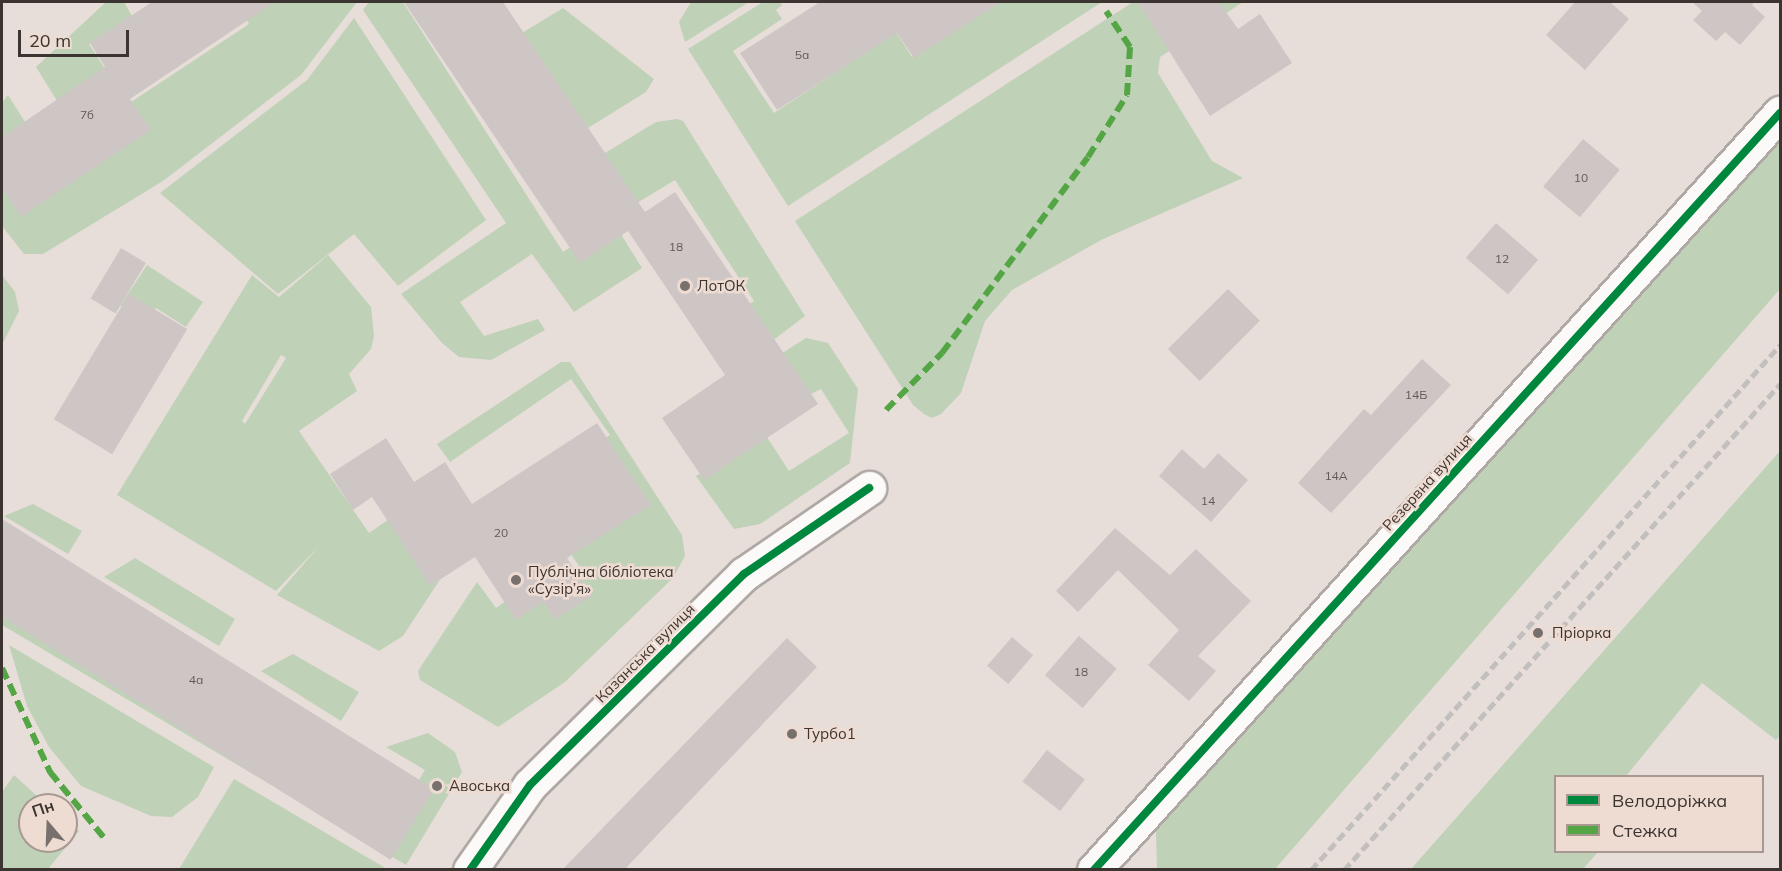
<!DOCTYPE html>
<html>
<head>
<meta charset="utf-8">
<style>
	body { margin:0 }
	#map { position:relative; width:1782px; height:871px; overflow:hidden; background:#e8ded9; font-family:Mulish,sans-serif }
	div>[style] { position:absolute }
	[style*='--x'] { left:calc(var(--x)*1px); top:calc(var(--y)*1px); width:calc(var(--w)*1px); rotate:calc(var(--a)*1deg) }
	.green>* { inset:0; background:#bfd1b7 }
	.building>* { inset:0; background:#cec6c5; transform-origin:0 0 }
	.roads { filter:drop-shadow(2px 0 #afa8a4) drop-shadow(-2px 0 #afa8a4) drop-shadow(0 2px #afa8a4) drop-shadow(0 -2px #afa8a4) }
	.street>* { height:33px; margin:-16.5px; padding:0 16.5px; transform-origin:16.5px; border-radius:16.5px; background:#fcfaf9 }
	.rail>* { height:4.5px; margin-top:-2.25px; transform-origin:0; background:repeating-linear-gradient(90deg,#c2bfbf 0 9px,transparent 0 13.5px) }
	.quiet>* { height:6px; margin-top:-3px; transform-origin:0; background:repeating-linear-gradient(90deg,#54a544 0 12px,transparent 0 18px) }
	.cycleway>* { height:8px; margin:-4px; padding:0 4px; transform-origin:4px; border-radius:4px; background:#00873e }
	.dots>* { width:16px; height:16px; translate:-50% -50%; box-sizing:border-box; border:3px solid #eedcd3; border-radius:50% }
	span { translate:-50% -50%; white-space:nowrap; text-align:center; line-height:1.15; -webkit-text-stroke:5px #eedcd3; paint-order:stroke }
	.number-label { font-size:12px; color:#615957 }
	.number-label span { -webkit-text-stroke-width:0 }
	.poi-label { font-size:15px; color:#3c3431 }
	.left { translate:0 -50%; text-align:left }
	.street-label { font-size:15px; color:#3c3431 }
	.frame { position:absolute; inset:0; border:3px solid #3c3431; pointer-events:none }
	.legend { position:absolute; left:1554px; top:775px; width:210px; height:78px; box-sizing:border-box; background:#eedcd3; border:2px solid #a79992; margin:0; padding:8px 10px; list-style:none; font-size:18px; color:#3c3431 }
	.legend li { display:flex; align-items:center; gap:12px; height:30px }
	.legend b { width:30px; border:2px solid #a79992 }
	.north { position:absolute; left:18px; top:793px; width:60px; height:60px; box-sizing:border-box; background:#eedcd3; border:2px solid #a79992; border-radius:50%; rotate:341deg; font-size:16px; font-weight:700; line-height:24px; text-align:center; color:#3c3431 }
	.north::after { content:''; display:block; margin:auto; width:21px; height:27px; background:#78706c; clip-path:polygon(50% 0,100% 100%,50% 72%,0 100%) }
	.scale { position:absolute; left:18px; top:30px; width:111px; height:27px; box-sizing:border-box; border:3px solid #3c3431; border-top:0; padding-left:8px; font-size:18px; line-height:21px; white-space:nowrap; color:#3c3431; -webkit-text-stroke:4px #eedcd3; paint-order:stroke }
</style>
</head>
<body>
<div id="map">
	<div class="green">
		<i style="clip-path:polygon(106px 2px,124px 2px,132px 16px,89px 44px,107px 72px,59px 104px,36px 67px)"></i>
		<i style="clip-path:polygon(235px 2px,357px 2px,301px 75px,163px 181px,43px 254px,24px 254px,2px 226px,2px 180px,23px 213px,128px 104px,249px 24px)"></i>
		<i style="clip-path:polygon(369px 2px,403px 2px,563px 252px,612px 220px,642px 268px,574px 312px,532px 254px,460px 302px,484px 336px,538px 319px,545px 330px,491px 360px,459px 357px,442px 343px,401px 294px,506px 223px,363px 10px)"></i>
		<i style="clip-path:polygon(691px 2px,749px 2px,685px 42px,679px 22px)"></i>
		<i style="clip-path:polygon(763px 2px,780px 2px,782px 5px,776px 10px,782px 19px,733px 51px,774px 113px,896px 32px,912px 57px,1000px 2px,1102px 2px,788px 206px,688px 49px)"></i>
		<i style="clip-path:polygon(1133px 2px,1243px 2px,1160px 57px,1158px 73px,1212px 161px,1243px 178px,1103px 239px,1012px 290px,985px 321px,961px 393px,941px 414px,932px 418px,924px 414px,913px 405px,795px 221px)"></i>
		<i style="clip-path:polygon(563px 8px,654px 79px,646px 92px,583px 131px,522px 33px)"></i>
		<i style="clip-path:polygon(354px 18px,486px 220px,398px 286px,354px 234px,278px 294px,160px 193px,307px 80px)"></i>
		<i style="clip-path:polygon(8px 95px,27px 125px,2px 142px,2px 103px)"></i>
		<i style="clip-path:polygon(677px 119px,683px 121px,805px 316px,772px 341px,748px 305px,754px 301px,675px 180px,632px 206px,600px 156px,656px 122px)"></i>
		<i style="clip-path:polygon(1780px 134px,1780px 289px,1275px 869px,1157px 869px,1156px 831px)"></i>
		<i style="clip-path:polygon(evenodd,328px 255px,371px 307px,374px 336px,371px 349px,349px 374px,357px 391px,299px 431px,369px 533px,421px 497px,458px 552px,403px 636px,379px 651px,277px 595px,320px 545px,276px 591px,117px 495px,252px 275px,279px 297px,328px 255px,281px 355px,286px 358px,245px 424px,242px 421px,281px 355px)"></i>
		<i style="clip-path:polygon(147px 265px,203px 302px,186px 327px,156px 308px,146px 323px,120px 306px)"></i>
		<i style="clip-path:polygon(2px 275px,15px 292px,19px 311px,2px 345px)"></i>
		<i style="clip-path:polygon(806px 338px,828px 343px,858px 389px,850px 463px,760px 524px,734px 529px,696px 476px,723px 461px,759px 425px,789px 471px,849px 433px,821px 389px,807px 396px,781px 354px)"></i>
		<i style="clip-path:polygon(561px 362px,570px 362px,682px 535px,685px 556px,673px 578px,565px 682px,498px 727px,420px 680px,418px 671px,477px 582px,496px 608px,523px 588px,533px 601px,581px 569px,528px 491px,610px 435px,571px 379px,450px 462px,437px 444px)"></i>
		<i style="clip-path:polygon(1780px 451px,1780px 736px,1776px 740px,1702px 683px,1626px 776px,1556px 776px,1556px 852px,1598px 852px,1583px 869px,1411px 869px)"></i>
		<i style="clip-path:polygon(33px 504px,82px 531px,68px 554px,4px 516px)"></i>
		<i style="clip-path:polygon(135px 558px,235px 619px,219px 646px,104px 577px)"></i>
		<i style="clip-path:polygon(2px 599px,387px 832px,425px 770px,386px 747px,428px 733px,455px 752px,462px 772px,406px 865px,2px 625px)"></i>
		<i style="clip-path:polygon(9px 645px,214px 767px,198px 797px,172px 817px,151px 816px,81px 786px,49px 747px,27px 706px)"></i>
		<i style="clip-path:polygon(293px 654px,359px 692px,341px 721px,261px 671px)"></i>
		<i style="clip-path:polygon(14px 775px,47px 805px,30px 805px,30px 841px,66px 841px,66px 820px,79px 831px,48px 869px,2px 869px,2px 792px)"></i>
		<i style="clip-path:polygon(234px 779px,387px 869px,179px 869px)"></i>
	</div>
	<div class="building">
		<i style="clip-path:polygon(152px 2px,275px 2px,130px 99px,151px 130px,21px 217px,2px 188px,2px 137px,105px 67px,90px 43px)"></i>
		<i style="clip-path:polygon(404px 2px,503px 2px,645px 212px,675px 192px,818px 404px,704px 480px,662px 418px,725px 375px,628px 231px,580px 263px)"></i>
		<i style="clip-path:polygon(820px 2px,1001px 2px,914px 58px,897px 33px,777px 110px,740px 53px)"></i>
		<i style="clip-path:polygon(1138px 2px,1219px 2px,1238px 29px,1260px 14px,1292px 63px,1210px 116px)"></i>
		<i style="clip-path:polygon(1575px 2px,1610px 2px,1629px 19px,1585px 70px,1546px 35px)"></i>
		<i style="clip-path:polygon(1692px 2px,1755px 2px,1752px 5px,1765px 17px,1740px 45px,1725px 32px,1716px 41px,1693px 20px,1702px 11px)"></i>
		<i style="left:1583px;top:139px;width:48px;height:62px;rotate:40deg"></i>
		<i style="left:1496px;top:223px;width:56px;height:46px;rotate:41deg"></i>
		<i style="left:121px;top:248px;width:29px;height:59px;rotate:31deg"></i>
		<i style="left:1228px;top:289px;width:45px;height:85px;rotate:45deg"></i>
		<i style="left:129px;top:294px;width:68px;height:146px;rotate:31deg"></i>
		<i style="clip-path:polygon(1422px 359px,1451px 385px,1331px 513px,1298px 483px,1364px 409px,1371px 415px)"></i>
		<i style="clip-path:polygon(597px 423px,651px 505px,567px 558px,592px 596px,555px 619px,543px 602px,516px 620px,475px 557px,430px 586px,372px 497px,353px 510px,330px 474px,386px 438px,414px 482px,445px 462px,472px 504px)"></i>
		<i style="clip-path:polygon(1182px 449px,1204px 469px,1218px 453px,1248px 480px,1211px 522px,1159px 476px)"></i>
		<i style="left:2px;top:519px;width:510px;height:83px;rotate:32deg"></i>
		<i style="clip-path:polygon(1115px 528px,1170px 575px,1196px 549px,1251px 601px,1198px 656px,1216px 671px,1189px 701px,1148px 665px,1179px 630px,1118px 570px,1078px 612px,1056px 591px)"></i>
		<i style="left:1079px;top:636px;width:50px;height:52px;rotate:41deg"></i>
		<i style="left:1012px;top:637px;width:28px;height:38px;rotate:41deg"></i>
		<i style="clip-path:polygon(787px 638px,817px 667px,624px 870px,562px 870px)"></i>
		<i style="left:1047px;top:750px;width:48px;height:40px;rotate:38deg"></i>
	</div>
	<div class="roads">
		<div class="street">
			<i style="--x:470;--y:870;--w:104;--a:-54.8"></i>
			<i style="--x:530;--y:785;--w:301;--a:-44.6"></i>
			<i style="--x:744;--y:574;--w:152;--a:-34.5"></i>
			<i style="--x:1094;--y:870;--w:1022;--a:-47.82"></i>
		</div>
	</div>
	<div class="rail">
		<i style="--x:1311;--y:870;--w:704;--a:-48.22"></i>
		<i style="--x:1344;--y:870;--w:653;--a:-48.1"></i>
	</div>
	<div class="quiet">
		<i style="--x:886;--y:410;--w:80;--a:-45.5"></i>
		<i style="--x:942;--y:353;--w:244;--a:-53.3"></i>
		<i style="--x:1088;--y:157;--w:73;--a:-57.8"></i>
		<i style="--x:1127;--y:95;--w:48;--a:-86.4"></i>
		<i style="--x:1130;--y:47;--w:43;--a:-123.7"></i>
		<i style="--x:2;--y:668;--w:115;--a:65.2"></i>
		<i style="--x:50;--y:772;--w:87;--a:50.6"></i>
	</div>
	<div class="cycleway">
		<i style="--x:470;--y:870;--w:104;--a:-54.8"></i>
		<i style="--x:530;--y:785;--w:301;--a:-44.6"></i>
		<i style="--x:744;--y:574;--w:152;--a:-34.5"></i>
		<i style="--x:1094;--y:870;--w:1022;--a:-47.82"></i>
	</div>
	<div class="dots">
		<i style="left:685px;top:286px;background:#78706c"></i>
		<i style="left:516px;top:580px;background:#78706c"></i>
		<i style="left:1538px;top:633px;background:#78706c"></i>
		<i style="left:792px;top:734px;background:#78706c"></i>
		<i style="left:437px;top:786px;background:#78706c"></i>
	</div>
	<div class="number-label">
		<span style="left:802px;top:55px">5а</span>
		<span style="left:87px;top:115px">7б</span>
		<span style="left:1581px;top:178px">10</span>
		<span style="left:676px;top:247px">18</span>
		<span style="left:1502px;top:259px">12</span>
		<span style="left:1416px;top:395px">14Б</span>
		<span style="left:1336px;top:476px">14А</span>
		<span style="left:1208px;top:501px">14</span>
		<span style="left:501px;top:533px">20</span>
		<span style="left:1081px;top:672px">18</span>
		<span style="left:196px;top:680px">4а</span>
	</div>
	<div class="poi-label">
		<span class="left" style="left:697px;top:286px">ЛотОК</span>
		<span class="left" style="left:528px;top:580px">Публічна бібліотека<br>«Сузір’я»</span>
		<span class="left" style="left:1552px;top:633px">Пріорка</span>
		<span class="left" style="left:804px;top:734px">Турбо1</span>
		<span class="left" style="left:449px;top:786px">Авоська</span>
	</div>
	<div class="street-label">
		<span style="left:1427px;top:482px;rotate:-48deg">Резервна вулиця</span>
		<span style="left:645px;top:653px;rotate:-45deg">Казанська вулиця</span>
	</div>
	<div class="frame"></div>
	<ul class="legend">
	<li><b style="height:8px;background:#00873e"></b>Велодоріжка</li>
	<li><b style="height:8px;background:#54a544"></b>Стежка</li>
	</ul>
	<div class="north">Пн</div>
	<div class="scale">20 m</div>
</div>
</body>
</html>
